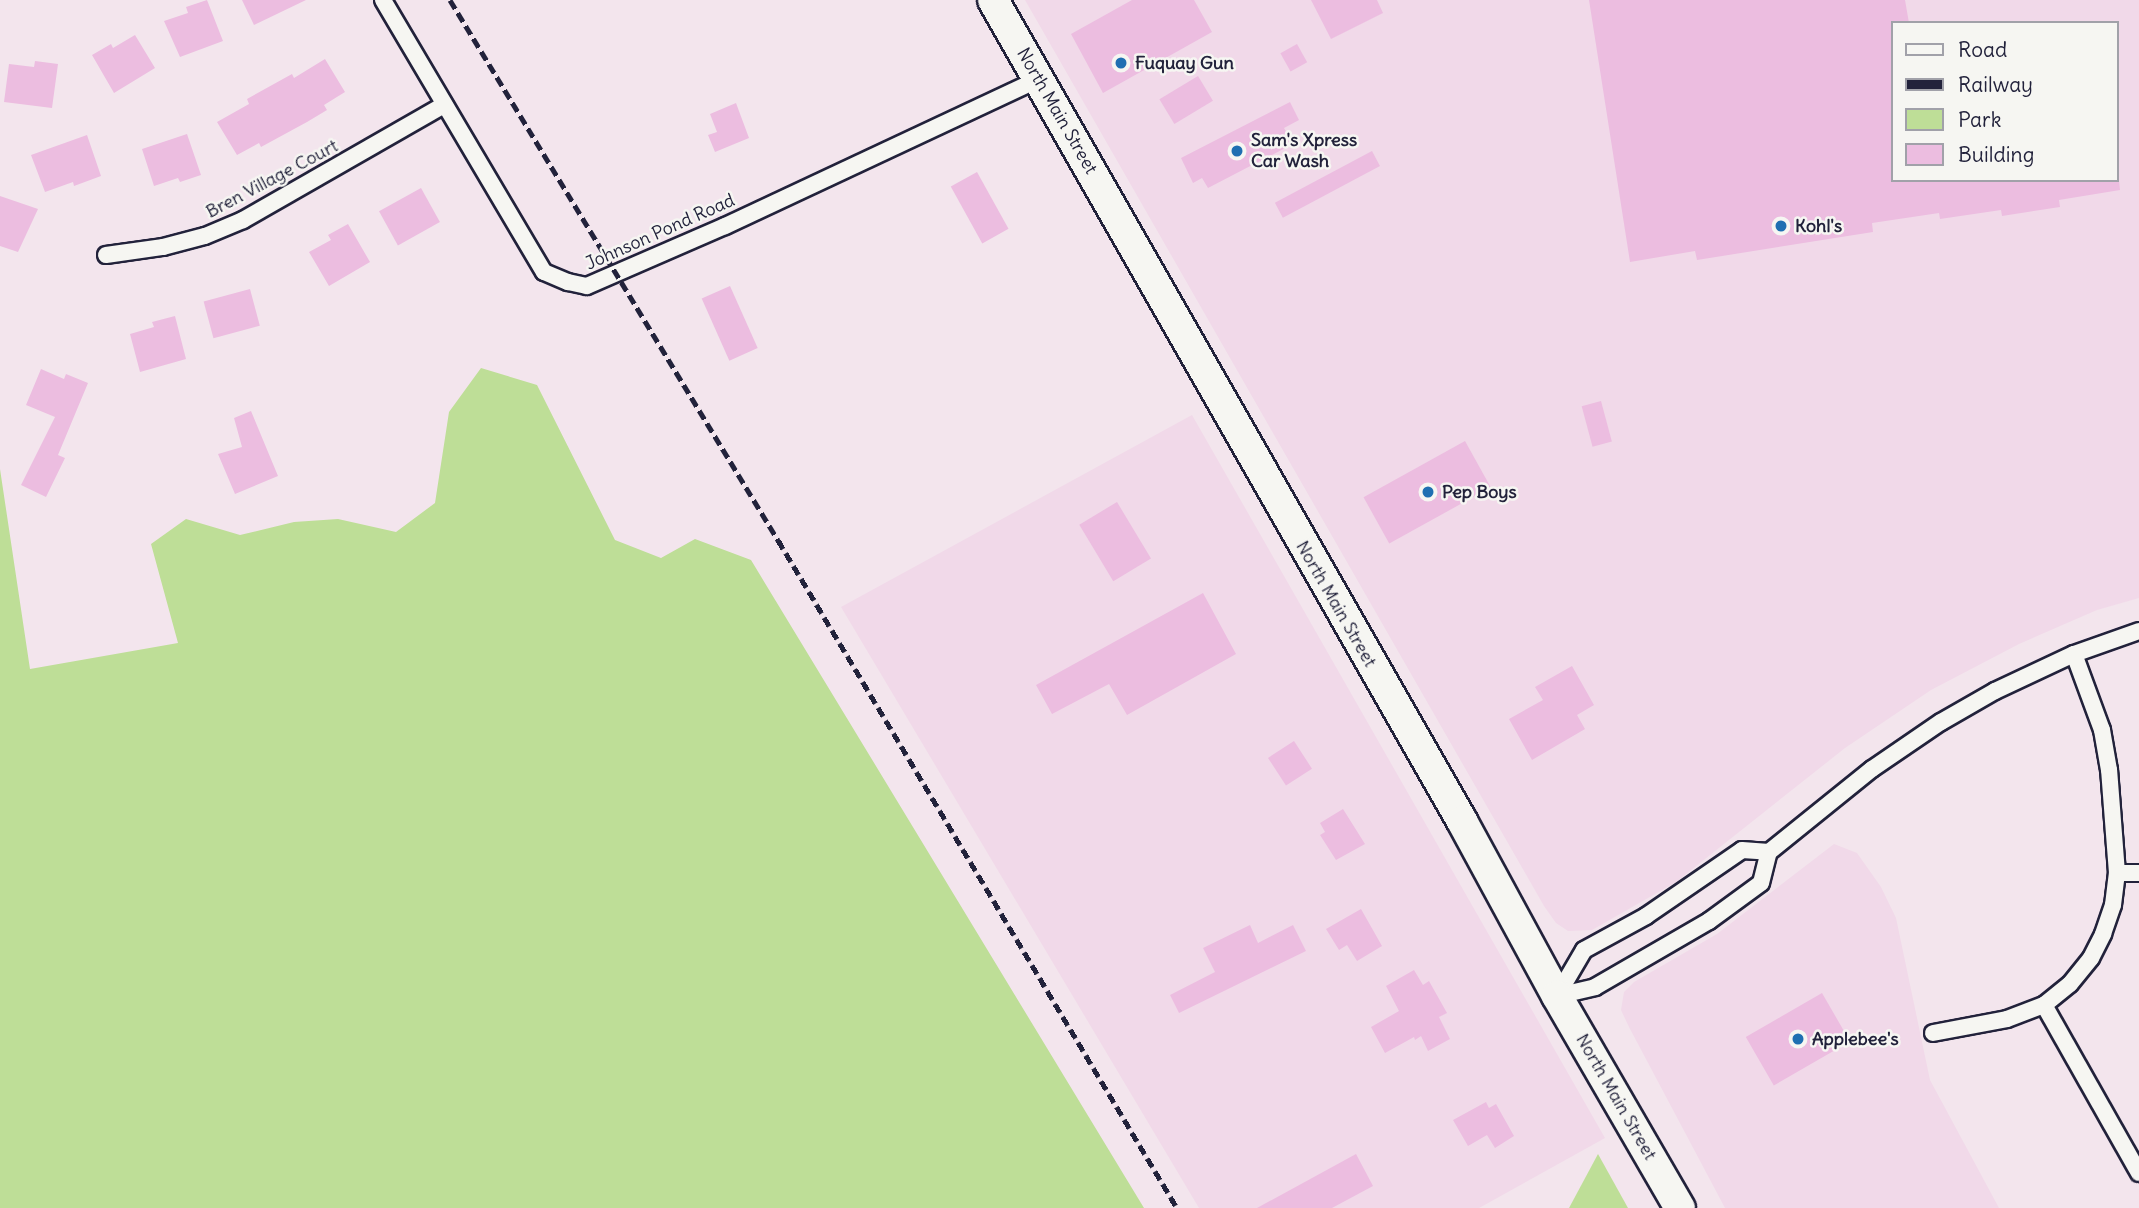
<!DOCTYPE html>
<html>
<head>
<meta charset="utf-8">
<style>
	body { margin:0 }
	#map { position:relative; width:2139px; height:1208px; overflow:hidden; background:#f3e5ed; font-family:Delius,sans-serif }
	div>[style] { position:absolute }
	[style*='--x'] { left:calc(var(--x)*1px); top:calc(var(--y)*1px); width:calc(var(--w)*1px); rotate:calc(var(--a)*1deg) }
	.built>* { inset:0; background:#f1d9e9 }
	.green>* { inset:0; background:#bede97 }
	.building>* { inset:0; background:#ecbde0; transform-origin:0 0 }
	.roads { filter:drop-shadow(2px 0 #22223b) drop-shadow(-2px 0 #22223b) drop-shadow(0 2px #22223b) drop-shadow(0 -2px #22223b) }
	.street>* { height:16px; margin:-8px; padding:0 8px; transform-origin:8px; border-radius:8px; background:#f6f6f2 }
	.highway>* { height:30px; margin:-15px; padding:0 15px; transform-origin:15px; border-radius:15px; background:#f6f6f2 }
	.rail>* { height:5px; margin-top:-2.5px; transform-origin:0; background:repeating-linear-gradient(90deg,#22223b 0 10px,transparent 0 15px) }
	.dots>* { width:19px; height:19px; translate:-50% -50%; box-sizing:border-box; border:4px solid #f6f6f2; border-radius:50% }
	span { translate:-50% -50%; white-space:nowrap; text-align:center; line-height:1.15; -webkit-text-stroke:5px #f6f6f2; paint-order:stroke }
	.poi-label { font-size:18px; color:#22223b; font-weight:700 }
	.left { translate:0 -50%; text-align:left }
	.street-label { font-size:18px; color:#22223b }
	.legend { position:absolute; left:1891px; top:21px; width:228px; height:161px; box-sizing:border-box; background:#f6f6f2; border:2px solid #a1a1a9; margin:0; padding:9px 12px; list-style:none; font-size:21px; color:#22223b }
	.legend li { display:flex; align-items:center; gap:14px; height:35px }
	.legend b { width:35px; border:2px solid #a1a1a9 }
</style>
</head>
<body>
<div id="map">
	<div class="built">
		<i style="clip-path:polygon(evenodd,1025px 0,2139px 0,2139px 598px,2097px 610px,2019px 644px,1931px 690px,1845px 748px,1676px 882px,1592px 930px,1568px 931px,1556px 923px,1544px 906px,1025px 0,1892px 23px,2116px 23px,2116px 180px,1892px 180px,1892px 23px)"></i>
		<i style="clip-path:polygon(1192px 415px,1605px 1138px,1479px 1208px,1199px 1208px,841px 607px)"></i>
		<i style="clip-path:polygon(1834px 844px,1857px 853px,1881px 887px,1896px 918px,1930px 1080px,1999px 1208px,1725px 1208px,1629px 1027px,1621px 1010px,1624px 992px,1634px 982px,1717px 934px)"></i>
	</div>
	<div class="green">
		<i style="clip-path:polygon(481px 368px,537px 385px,615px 540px,661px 558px,695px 539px,751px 560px,1144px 1208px,0 1208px,0 469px,30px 669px,178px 643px,151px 544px,186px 519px,240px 535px,294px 522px,338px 519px,396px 532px,435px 503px,449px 412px)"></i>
		<i style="clip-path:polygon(1598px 1154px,1628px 1208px,1569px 1208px)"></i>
	</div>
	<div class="building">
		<i style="clip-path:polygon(207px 0,223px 41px,180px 57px,164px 21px,188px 13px,186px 7px)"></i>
		<i style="clip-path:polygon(242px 0,306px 0,254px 25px)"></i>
		<i style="clip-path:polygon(1132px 0,1194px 0,1212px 32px,1103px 93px,1071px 34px)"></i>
		<i style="clip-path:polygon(1311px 0,1377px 0,1383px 13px,1331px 39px)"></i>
		<i style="clip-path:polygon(1589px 0,1905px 0,1909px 23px,1892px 23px,1892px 180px,2119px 180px,2120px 190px,2059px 200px,2060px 207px,2002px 216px,2001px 210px,1940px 219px,1939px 213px,1872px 223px,1873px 232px,1697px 260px,1695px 251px,1630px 262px)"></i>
		<i style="clip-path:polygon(135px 35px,155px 68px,114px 93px,92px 55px,111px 44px,113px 48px)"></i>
		<i style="left:1297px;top:44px;width:21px;height:19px;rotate:61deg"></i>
		<i style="clip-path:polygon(325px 59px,345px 92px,324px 105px,327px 110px,307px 122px,261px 147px,259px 143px,237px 155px,217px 122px,249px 104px,247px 99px,292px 74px,294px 78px)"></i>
		<i style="clip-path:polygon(35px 61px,58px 64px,52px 108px,4px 102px,9px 64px,34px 67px)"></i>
		<i style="left:1198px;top:76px;width:29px;height:45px;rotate:59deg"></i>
		<i style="clip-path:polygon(1290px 102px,1299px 120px,1284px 128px,1293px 144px,1208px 188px,1202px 178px,1193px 183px,1181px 158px)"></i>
		<i style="clip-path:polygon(736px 103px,749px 138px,715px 152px,708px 135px,717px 132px,710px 114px)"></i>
		<i style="clip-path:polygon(187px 134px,201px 175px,180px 182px,178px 178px,154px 186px,142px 149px)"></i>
		<i style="clip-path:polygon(87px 135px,101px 176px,74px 186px,73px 182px,45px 192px,31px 155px)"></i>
		<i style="left:1372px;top:151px;width:17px;height:110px;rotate:62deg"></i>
		<i style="left:977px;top:172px;width:65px;height:30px;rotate:61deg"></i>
		<i style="left:421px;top:188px;width:39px;height:48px;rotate:61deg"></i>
		<i style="clip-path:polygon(0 196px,38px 209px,18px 252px,0 246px)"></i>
		<i style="clip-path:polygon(348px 224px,370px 262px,329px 286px,309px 252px,331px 240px,328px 235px)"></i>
		<i style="left:730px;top:286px;width:68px;height:31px;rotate:66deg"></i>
		<i style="left:250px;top:289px;width:38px;height:48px;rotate:75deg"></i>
		<i style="clip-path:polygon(175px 316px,186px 359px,140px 372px,130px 334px,154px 327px,152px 322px)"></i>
		<i style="clip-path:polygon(41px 369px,64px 379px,66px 374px,88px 383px,58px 455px,65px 458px,46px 497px,21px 485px,55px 417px,26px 405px)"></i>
		<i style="left:1601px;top:401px;width:42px;height:20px;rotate:75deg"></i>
		<i style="clip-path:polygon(251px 411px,278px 476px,235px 494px,218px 454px,242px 447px,234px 418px)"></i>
		<i style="left:1465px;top:441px;width:53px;height:116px;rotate:61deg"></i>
		<i style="left:1117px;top:502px;width:66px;height:44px;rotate:59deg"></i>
		<i style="clip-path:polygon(1203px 593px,1236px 654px,1127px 715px,1109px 684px,1052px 714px,1036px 685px)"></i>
		<i style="clip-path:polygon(1572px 666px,1594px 705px,1577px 715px,1585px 729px,1532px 760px,1509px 719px,1543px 700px,1535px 687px)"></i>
		<i style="left:1294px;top:741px;width:33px;height:31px;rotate:57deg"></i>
		<i style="clip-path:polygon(1343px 809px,1365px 844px,1336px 860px,1320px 835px,1325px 832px,1320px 823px)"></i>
		<i style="clip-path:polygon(1361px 909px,1382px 946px,1357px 961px,1347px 945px,1339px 950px,1326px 929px)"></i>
		<i style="clip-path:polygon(1250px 925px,1258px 943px,1293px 925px,1306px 951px,1179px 1013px,1170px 995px,1215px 972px,1203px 948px)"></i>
		<i style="clip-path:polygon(1414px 970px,1423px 985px,1429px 981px,1447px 1013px,1439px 1017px,1450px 1039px,1428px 1051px,1421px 1036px,1415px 1040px,1414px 1037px,1385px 1053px,1371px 1027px,1399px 1011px,1386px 986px)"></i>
		<i style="left:1822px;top:993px;width:56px;height:88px;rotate:60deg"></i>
		<i style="clip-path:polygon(1486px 1102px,1489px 1108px,1496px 1104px,1514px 1136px,1495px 1148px,1487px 1135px,1468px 1146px,1453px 1120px)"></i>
		<i style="clip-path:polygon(1356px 1154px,1373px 1186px,1332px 1208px,1257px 1208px)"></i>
	</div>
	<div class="roads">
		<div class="street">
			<i style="--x:383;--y:0;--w:316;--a:59.4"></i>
			<i style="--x:544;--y:272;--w:26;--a:23"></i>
			<i style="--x:568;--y:282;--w:19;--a:12"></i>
			<i style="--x:587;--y:286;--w:150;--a:-23.5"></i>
			<i style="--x:725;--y:226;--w:347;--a:-25.1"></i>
			<i style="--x:106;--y:255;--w:58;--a:-8"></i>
			<i style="--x:163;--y:247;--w:43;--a:-14.7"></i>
			<i style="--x:205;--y:236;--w:41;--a:-22.8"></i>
			<i style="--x:243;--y:220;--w:232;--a:-29.8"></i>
			<i style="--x:2117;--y:873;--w:22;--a:0"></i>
			<i style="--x:1557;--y:996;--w:39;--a:-13"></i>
			<i style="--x:1595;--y:987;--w:132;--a:-30.1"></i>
			<i style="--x:1709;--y:921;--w:64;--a:-36.2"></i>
			<i style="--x:1761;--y:883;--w:32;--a:-76"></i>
			<i style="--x:1769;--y:852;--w:132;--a:-38.9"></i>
			<i style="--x:1872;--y:769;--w:83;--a:-34.3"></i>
			<i style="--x:1941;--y:722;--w:62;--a:-29.9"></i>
			<i style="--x:1995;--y:691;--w:87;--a:-25.1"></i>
			<i style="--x:2074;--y:654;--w:69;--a:-19.5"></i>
			<i style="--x:1557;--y:996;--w:53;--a:-59.6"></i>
			<i style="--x:1584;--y:950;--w:71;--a:-28.7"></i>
			<i style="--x:1646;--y:916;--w:116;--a:-34.5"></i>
			<i style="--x:1742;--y:850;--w:27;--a:4"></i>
			<i style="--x:2044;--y:1005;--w:193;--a:60.5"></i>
			<i style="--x:1933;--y:1033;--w:75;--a:-10.7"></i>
			<i style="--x:2007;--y:1019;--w:40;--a:-21"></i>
			<i style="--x:2044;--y:1005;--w:33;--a:-39"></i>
			<i style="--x:2070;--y:984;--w:33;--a:-51"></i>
			<i style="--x:2091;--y:958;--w:27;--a:-63"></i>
			<i style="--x:2103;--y:934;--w:31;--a:-71"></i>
			<i style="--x:2113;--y:905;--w:32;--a:-83"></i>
			<i style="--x:2117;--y:873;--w:103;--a:-94.4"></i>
			<i style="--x:2109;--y:770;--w:41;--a:-99.9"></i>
			<i style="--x:2102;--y:730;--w:81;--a:-110.2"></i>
		</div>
		<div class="highway">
			<i style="--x:993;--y:0;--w:946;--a:60.26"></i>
			<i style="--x:1462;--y:821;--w:199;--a:61.5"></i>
			<i style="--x:1557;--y:996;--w:245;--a:59.9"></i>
		</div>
	</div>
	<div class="rail">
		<i style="--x:450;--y:0;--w:632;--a:58.73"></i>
		<i style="--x:778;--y:540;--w:778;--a:59.15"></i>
	</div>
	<div class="dots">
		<i style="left:1121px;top:63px;background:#1f6fb2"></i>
		<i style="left:1237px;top:151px;background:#1f6fb2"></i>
		<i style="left:1781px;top:226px;background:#1f6fb2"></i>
		<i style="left:1428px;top:492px;background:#1f6fb2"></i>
		<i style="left:1798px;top:1039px;background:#1f6fb2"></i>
	</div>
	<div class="poi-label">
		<span class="left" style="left:1135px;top:63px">Fuquay Gun</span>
		<span class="left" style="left:1251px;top:151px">Sam's Xpress<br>Car Wash</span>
		<span class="left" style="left:1795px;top:226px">Kohl's</span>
		<span class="left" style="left:1442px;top:492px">Pep Boys</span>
		<span class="left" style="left:1812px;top:1039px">Applebee's</span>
	</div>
	<div class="street-label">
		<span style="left:1057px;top:111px;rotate:60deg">North Main Street</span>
		<span style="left:272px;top:179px;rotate:-28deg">Bren Village Court</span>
		<span style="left:660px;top:232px;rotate:-24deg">Johnson Pond Road</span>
		<span style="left:1336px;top:604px;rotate:60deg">North Main Street</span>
		<span style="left:1616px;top:1097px;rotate:60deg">North Main Street</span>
	</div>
	<ul class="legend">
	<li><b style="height:9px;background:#f6f6f2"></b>Road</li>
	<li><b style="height:9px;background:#22223b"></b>Railway</li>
	<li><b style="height:19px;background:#bede97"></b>Park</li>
	<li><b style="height:19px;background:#ecbde0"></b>Building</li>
	</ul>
</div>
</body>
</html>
